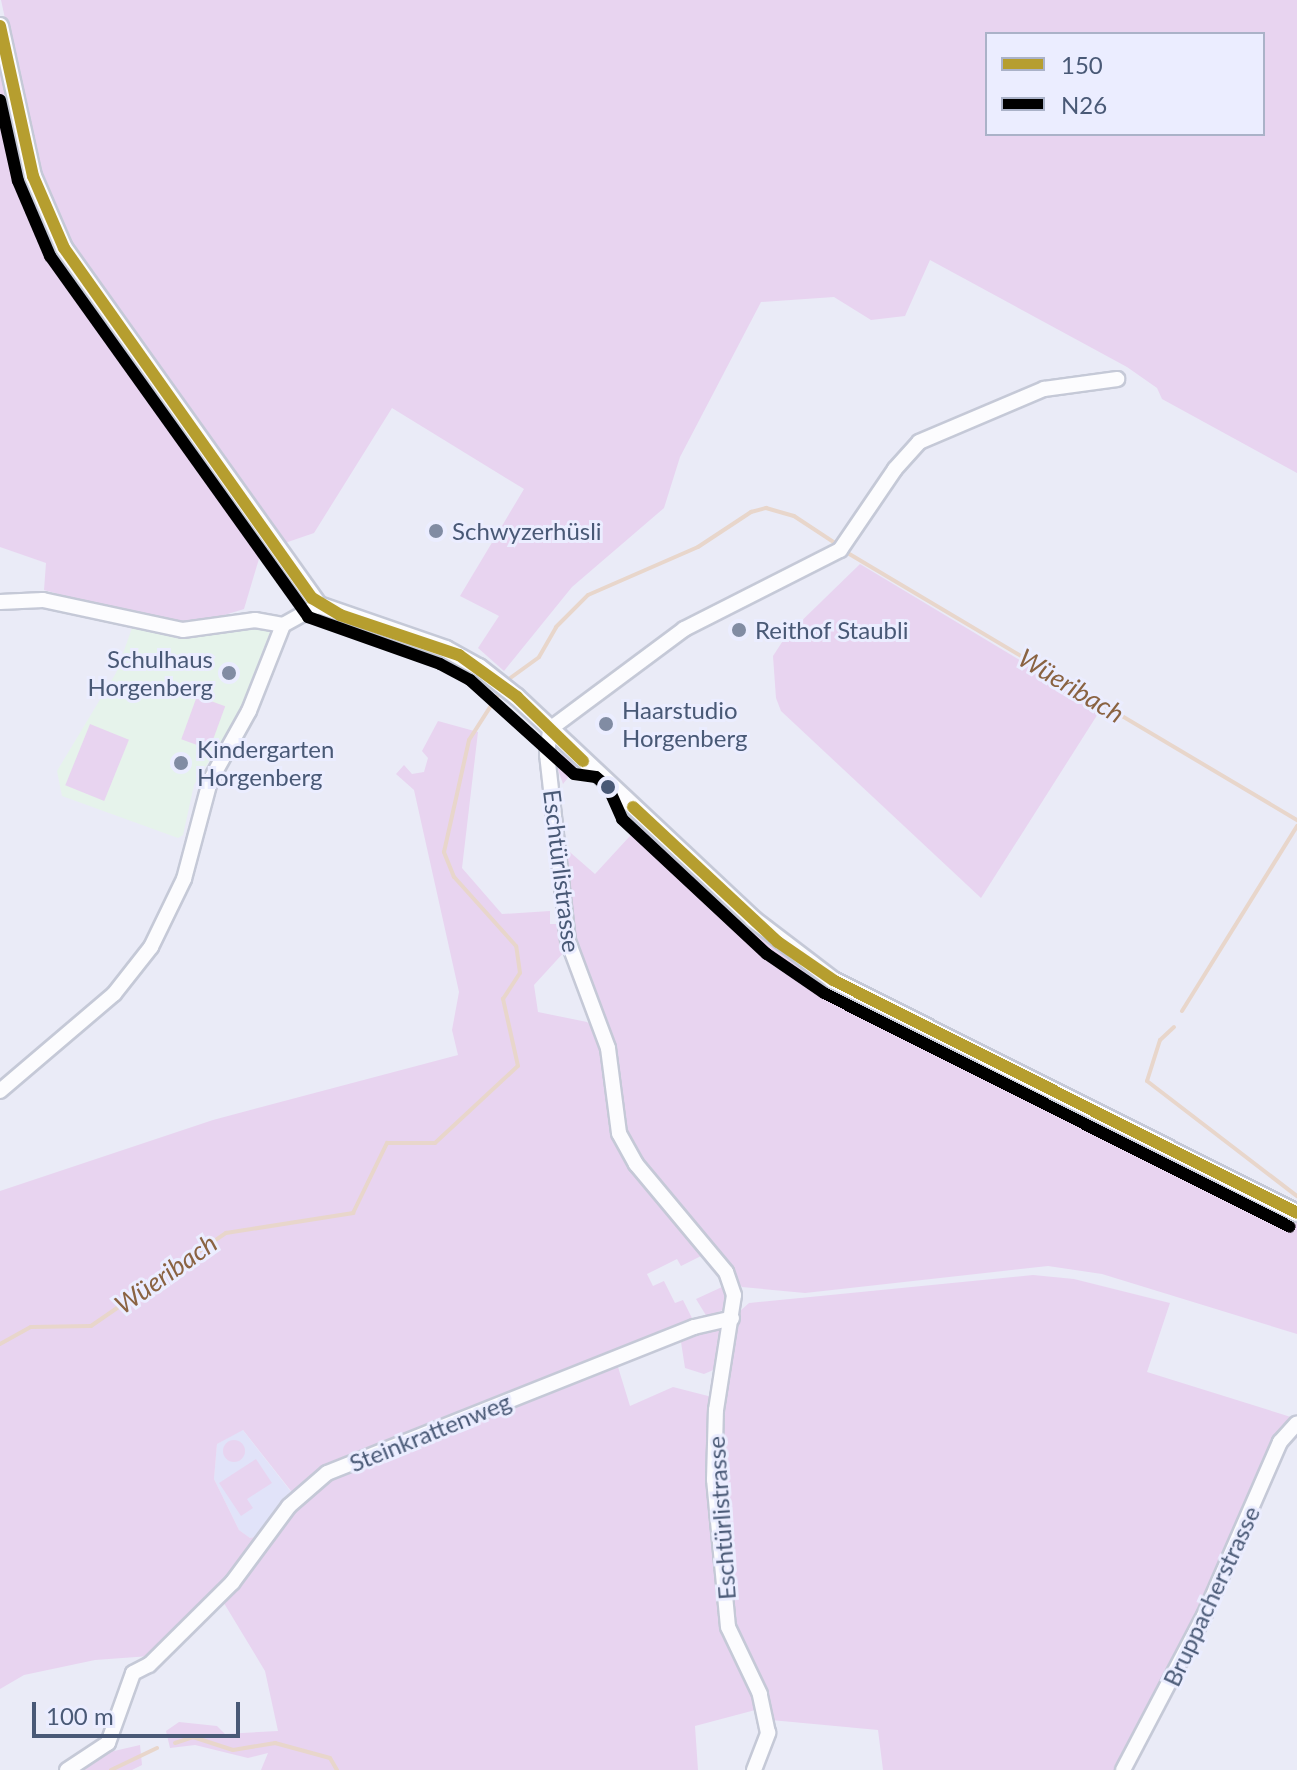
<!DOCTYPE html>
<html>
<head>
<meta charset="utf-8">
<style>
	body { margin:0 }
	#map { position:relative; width:1297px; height:1770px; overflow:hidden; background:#eaebf7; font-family:Lato,sans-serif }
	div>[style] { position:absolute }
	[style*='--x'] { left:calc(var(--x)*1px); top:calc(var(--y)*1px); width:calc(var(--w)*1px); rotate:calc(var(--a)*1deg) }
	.residential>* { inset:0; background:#e1e3f9 }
	.education>* { inset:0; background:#e6f3eb }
	.green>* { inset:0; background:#e8d4f0; transform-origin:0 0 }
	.round { border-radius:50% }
	.stream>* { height:4px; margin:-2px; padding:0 2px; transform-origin:2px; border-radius:2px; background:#e8d6cb }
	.roads { filter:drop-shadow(2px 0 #c5c9d7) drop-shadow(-2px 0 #c5c9d7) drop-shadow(0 2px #c5c9d7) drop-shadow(0 -2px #c5c9d7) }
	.minor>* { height:14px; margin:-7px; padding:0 7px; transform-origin:7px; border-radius:7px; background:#fcfcfe }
	.tertiary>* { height:16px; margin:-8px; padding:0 8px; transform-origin:8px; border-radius:8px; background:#fcfcfe }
	.bus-1>* { height:12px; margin:-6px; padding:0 6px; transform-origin:6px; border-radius:6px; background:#b69e2f }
	.bus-2>* { height:12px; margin:-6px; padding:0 6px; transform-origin:6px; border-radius:6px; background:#000 }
	.dots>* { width:22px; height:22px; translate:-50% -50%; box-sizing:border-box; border:4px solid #ebedff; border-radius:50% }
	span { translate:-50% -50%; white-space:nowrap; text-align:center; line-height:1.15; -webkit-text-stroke:6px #ebedff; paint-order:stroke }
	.poi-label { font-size:24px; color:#495976 }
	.left { translate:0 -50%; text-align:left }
	.right { translate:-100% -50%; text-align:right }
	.street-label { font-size:24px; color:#495976 }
	.water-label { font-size:26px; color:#8a6342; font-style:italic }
	.legend { position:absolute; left:985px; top:32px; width:280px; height:104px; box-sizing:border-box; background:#ebedff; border:2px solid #aab2c8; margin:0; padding:10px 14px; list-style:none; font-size:24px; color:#495976 }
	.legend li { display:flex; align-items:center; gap:16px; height:40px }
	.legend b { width:40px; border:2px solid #aab2c8 }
	.scale { position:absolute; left:32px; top:1702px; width:208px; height:36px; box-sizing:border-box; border:4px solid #495976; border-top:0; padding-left:10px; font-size:24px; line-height:28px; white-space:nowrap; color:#495976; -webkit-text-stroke:6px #ebedff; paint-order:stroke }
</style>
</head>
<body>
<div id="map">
	<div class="residential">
		<i style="clip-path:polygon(242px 1429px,295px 1497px,260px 1536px,250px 1538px,239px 1530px,214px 1479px,217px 1444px)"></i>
	</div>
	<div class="education">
		<i style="clip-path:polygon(230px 627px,268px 627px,270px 632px,237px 717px,194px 785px,183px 835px,178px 838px,62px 796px,57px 771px,116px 673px,132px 628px,177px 638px)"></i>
	</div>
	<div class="green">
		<i style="clip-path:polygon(evenodd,1px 0,1297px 0,1297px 473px,1162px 399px,1157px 388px,1127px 367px,930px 260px,905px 316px,871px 320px,834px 297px,761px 302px,680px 457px,664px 508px,572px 587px,504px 671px,478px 648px,499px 616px,460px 596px,524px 489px,392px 408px,314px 533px,282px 544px,70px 248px,36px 161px,1px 0,987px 34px,1263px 34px,1263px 134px,987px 134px,987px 34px)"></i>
		<i style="clip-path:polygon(0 60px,19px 152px,56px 250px,269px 549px,261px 552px,244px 609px,189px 626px,152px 620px,44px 590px,46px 563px,0 547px)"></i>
		<i style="clip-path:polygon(860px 564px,1101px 709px,981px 898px,781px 711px,776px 698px,773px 656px,786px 636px)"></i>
		<i style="left:197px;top:696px;width:30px;height:46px;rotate:20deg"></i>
		<i style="clip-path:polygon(evenodd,438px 721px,478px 732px,462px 868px,502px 914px,550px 911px,550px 924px,561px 924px,566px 950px,534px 985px,538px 1012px,587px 1022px,596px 1030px,622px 1155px,701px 1256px,681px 1266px,677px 1259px,647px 1274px,653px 1286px,664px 1281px,675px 1303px,683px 1300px,693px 1320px,614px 1354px,630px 1406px,673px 1387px,712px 1397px,730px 1646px,759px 1709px,695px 1726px,698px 1770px,261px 1770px,268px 1753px,248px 1758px,195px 1745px,170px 1748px,166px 1731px,179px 1722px,217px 1726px,225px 1734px,278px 1731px,265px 1671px,216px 1590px,150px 1656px,95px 1660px,24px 1675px,0 1689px,0 1191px,213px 1120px,458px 1055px,452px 1030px,459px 992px,414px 790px,396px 774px,404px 765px,412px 774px,424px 772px,428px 758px,422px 751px,438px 721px,243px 1430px,295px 1496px,260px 1536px,250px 1538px,239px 1530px,214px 1479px,217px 1444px,243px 1430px)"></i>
		<i style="left:90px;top:724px;width:42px;height:66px;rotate:22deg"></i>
		<i style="clip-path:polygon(566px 753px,578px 765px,563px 784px,554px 758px)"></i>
		<i style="clip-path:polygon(641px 824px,793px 962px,858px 1002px,1297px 1220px,1297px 1334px,1102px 1274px,1048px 1266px,805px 1293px,742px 1287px,642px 1164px,628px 1137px,610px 1043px,576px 959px,564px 847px,595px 874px)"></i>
		<i style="clip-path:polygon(1033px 1275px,1074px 1279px,1170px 1303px,1147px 1372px,1294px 1418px,1208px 1607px,1116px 1770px,883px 1770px,878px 1730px,771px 1720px,735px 1630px,719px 1477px,722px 1399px,739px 1312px,749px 1303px)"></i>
		<i style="clip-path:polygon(722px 1287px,728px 1290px,727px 1308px,707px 1317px,696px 1299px)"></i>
		<i style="clip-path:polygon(718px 1327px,723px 1332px,718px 1368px,704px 1374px,685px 1368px,681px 1342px,693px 1333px)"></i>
		<i class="round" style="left:223px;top:1440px;width:22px;height:22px"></i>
		<i style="clip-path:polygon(256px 1459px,272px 1483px,247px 1499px,253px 1508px,241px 1516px,219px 1483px)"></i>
		<i style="clip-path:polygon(140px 1745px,142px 1765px,132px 1770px,72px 1770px,101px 1754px)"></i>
	</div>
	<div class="stream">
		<i style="--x:846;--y:552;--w:525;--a:30.72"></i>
		<i style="--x:509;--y:679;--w:37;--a:-36"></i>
		<i style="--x:539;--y:657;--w:34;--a:-60"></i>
		<i style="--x:556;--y:627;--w:45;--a:-45"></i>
		<i style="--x:588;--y:595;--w:120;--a:-23.6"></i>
		<i style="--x:698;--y:547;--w:64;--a:-33.4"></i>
		<i style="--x:751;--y:512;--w:16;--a:-15"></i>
		<i style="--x:766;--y:508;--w:29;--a:16"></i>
		<i style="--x:794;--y:516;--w:53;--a:33.4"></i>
		<i style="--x:1182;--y:1011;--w:218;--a:-58.1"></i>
		<i style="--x:1174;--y:1027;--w:19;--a:137"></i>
		<i style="--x:1160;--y:1040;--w:43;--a:107.6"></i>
		<i style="--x:1147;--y:1081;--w:189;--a:37.5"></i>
		<i style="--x:0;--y:1344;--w:35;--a:-29"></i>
		<i style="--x:31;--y:1327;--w:60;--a:-1"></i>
		<i style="--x:91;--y:1326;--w:164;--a:-34.6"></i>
		<i style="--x:226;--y:1233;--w:129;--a:-8.9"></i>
		<i style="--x:353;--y:1213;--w:78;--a:-64.1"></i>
		<i style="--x:387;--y:1143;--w:48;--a:0"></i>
		<i style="--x:435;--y:1143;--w:113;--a:-42.9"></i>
		<i style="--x:518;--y:1066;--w:69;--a:-102.6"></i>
		<i style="--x:503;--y:999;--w:31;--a:-57"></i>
		<i style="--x:520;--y:973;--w:27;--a:-98"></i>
		<i style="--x:516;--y:946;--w:93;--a:-131.9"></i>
		<i style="--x:454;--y:877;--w:27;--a:-112"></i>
		<i style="--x:444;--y:852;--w:115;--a:-77.4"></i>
		<i style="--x:469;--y:740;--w:56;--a:-57.4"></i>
		<i style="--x:175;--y:1743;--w:19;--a:-18"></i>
		<i style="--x:193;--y:1737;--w:42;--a:18"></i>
		<i style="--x:233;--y:1750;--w:43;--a:-9.5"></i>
		<i style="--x:275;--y:1743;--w:57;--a:15.3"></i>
		<i style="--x:330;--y:1758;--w:14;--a:60"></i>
		<i style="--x:111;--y:1770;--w:51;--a:-25.6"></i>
	</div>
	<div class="roads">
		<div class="minor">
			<i style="--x:0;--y:602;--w:43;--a:-2.7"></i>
			<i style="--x:43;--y:600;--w:143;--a:12.1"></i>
			<i style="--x:183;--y:630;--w:73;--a:-7.9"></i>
			<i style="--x:255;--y:620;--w:28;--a:10"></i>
			<i style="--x:283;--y:625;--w:41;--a:-29.1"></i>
			<i style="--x:0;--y:1091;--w:150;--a:-40.4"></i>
			<i style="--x:114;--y:994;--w:60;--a:-51.8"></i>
			<i style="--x:151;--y:947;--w:76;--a:-64.1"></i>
			<i style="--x:184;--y:879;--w:101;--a:-75.1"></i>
			<i style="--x:210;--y:781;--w:80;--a:-60.9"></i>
			<i style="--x:249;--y:711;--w:92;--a:-68.4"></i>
			<i style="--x:67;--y:1770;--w:49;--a:-33.4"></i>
			<i style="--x:108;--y:1743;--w:74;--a:-70.3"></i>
			<i style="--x:133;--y:1673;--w:18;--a:-27"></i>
			<i style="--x:149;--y:1665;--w:117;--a:-44.7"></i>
			<i style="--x:232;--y:1583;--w:96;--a:-53.5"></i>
			<i style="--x:289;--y:1506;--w:50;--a:-41"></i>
			<i style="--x:327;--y:1473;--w:395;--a:-21.7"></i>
			<i style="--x:694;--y:1327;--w:39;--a:-13"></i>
			<i style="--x:754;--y:1770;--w:40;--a:-69"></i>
			<i style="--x:768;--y:1733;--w:40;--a:-102"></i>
			<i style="--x:760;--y:1694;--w:74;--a:-115.5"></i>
			<i style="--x:728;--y:1627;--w:148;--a:-95.4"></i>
			<i style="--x:714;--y:1480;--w:70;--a:-88.4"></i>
			<i style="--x:716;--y:1410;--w:116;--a:-81.1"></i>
			<i style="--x:734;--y:1295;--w:24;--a:-109"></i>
			<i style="--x:726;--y:1272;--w:141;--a:-129.8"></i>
			<i style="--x:636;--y:1164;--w:35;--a:-119"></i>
			<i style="--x:619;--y:1133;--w:86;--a:-97.4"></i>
			<i style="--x:608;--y:1048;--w:114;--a:-110.5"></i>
			<i style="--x:568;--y:941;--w:187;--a:-96.4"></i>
			<i style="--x:547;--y:755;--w:26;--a:-83"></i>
			<i style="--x:550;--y:729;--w:167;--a:-36.7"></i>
			<i style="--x:684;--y:629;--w:175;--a:-26.9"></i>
			<i style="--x:840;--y:550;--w:98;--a:-55.8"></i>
			<i style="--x:895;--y:469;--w:36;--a:-48"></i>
			<i style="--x:919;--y:442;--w:136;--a:-23"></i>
			<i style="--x:1044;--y:389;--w:74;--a:-7.8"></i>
			<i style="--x:1123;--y:1770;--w:174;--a:-62.3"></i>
			<i style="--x:1204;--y:1616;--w:190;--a:-66.4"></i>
			<i style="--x:1280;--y:1442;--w:25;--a:-48"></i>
		</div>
		<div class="tertiary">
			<i style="--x:0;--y:26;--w:154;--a:77.6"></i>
			<i style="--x:33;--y:176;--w:78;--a:66.7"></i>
			<i style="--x:64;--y:248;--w:439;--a:54.5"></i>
			<i style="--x:319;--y:605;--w:134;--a:19.1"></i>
			<i style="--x:446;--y:649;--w:38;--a:29"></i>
			<i style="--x:479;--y:667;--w:48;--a:38.3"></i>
			<i style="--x:517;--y:697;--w:324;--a:43.2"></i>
			<i style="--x:753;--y:919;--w:101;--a:37.3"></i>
			<i style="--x:833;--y:980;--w:519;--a:26.66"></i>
		</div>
	</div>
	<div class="bus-1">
		<i style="--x:0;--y:26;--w:154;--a:77.6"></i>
		<i style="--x:33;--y:176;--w:78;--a:66.7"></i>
		<i style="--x:64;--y:248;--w:429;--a:54.7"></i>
		<i style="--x:312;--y:598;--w:33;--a:31"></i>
		<i style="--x:340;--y:615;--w:126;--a:18.6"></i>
		<i style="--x:459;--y:655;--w:72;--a:35.9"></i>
		<i style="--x:517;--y:697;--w:92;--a:44.1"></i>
		<i style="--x:633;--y:807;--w:198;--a:43"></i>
		<i style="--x:778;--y:942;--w:67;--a:34.6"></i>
		<i style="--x:833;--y:980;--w:519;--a:26.66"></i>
	</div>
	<div class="bus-2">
		<i style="--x:0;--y:100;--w:83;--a:77.5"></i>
		<i style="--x:18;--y:181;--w:82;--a:66.9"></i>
		<i style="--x:50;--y:256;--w:444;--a:54.4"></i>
		<i style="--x:308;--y:617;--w:140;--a:19.6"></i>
		<i style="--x:440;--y:664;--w:34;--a:28"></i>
		<i style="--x:470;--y:680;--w:140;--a:42.1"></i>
		<i style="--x:574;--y:774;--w:22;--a:8"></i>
		<i style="--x:596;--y:777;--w:16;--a:40"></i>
		<i style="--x:608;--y:787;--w:35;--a:66"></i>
		<i style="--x:622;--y:819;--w:198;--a:43"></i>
		<i style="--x:767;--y:954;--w:69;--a:34.4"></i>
		<i style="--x:824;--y:993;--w:521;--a:26.66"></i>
	</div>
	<div class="dots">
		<i style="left:436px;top:531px;background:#818ca3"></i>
		<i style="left:739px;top:630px;background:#818ca3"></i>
		<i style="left:229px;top:673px;background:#818ca3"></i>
		<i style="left:606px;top:724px;background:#818ca3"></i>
		<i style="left:181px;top:763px;background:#818ca3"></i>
		<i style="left:608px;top:787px;background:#495976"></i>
	</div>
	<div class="poi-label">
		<span class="left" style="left:452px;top:531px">Schwyzerhüsli</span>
		<span class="left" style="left:755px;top:630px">Reithof Staubli</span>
		<span class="right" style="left:213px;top:673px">Schulhaus<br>Horgenberg</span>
		<span class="left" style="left:622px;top:724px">Haarstudio<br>Horgenberg</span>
		<span class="left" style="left:197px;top:763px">Kindergarten<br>Horgenberg</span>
	</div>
	<div class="street-label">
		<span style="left:562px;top:871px;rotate:83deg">Eschtürlistrasse</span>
		<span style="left:430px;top:1432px;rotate:-22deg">Steinkrattenweg</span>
		<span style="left:721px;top:1518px;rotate:-94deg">Eschtürlistrasse</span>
		<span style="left:1211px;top:1596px;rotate:-65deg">Bruppacherstrasse</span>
	</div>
	<div class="water-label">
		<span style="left:1071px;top:686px;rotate:31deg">Wüeribach</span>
		<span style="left:166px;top:1274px;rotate:-35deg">Wüeribach</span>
	</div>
	<ul class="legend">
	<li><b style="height:10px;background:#b69e2f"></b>150</li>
	<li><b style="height:10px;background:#000"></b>N26</li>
	</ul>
	<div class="scale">100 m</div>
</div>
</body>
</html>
